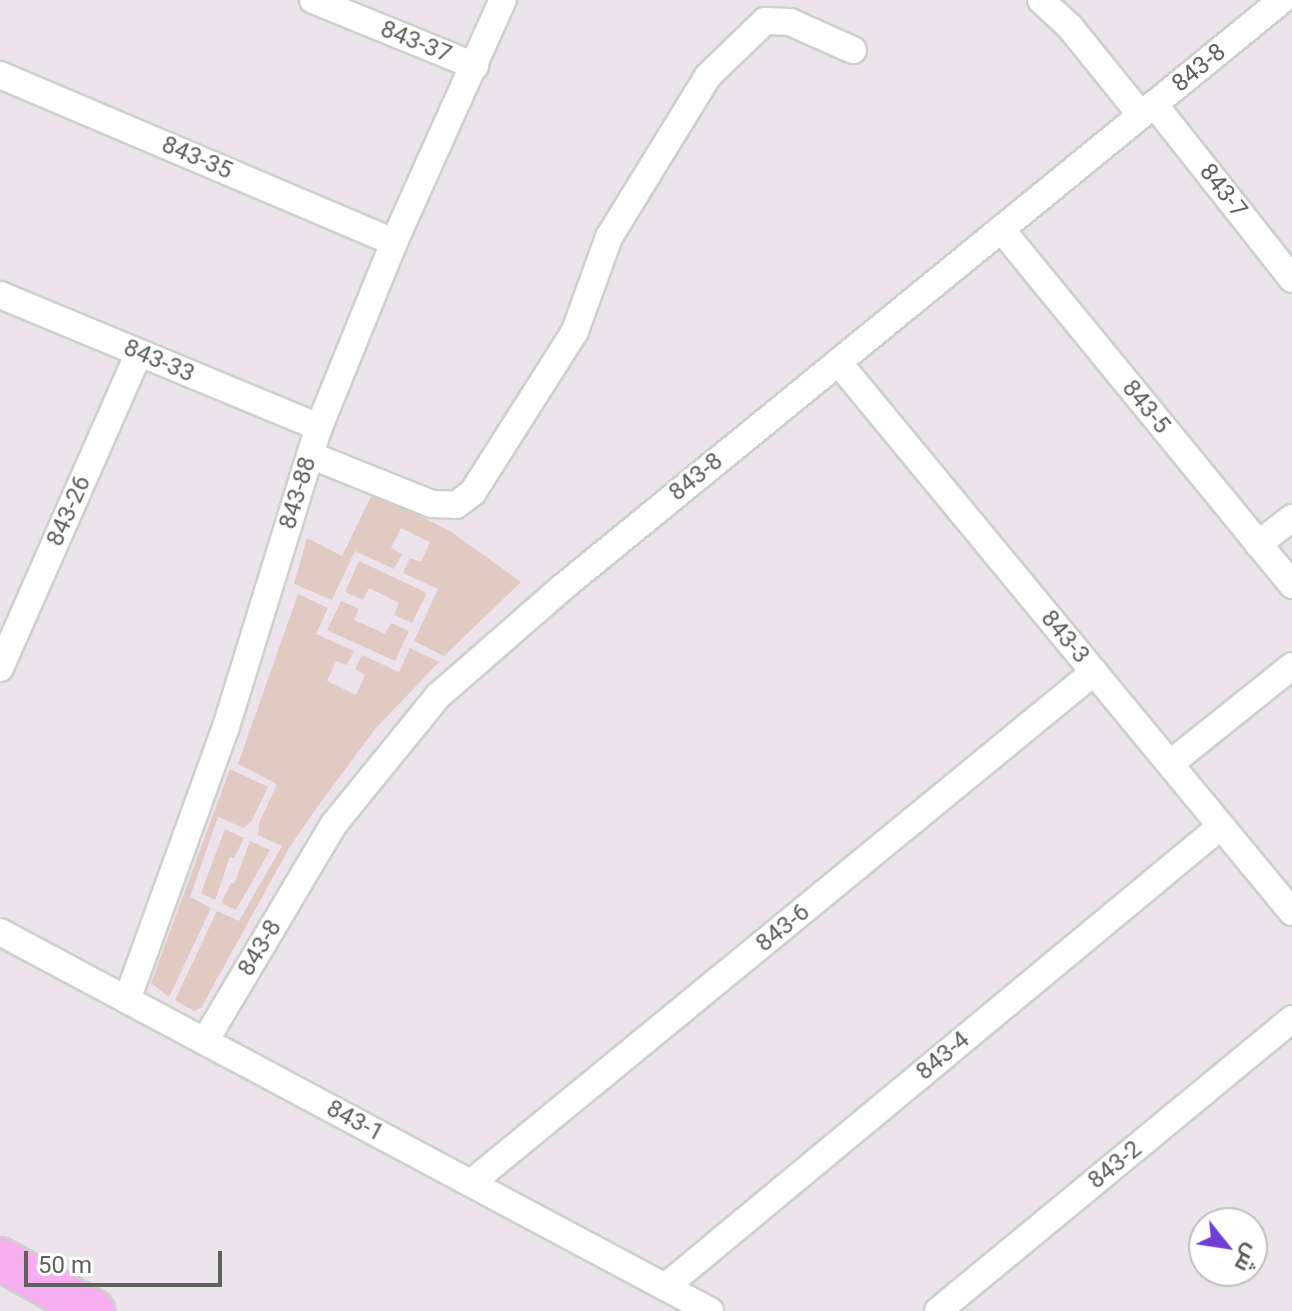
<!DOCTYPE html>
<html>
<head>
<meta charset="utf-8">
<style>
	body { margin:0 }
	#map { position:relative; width:1292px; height:1311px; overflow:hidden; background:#ece3ec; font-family:Roboto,Cairo,sans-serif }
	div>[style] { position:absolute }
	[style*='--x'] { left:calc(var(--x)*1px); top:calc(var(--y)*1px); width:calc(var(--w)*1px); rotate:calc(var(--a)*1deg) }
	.green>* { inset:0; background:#e1cac2 }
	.roads { filter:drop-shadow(2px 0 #ccd1cb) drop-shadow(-2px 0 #ccd1cb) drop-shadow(0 2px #ccd1cb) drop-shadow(0 -2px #ccd1cb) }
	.minor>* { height:26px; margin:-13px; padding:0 13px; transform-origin:13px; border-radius:13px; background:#fff }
	.primary>* { height:42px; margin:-21px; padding:0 21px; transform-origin:21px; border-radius:21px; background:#f6aef0 }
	span { translate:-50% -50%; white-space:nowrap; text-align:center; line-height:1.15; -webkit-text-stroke:6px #fff; paint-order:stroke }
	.street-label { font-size:24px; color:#5d625b }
	.north { position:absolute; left:1188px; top:1207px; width:80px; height:80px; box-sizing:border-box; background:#fff; border:2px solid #bec0bd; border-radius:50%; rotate:120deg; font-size:22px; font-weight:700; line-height:32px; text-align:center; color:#5d625b }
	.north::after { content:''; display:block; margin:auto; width:28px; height:36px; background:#713fd6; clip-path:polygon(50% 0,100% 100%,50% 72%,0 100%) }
	.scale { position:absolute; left:24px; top:1251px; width:198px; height:36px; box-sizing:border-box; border:4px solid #5d625b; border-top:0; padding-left:10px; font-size:24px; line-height:28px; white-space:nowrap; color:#5d625b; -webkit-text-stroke:6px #fff; paint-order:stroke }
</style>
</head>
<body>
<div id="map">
	<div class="green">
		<i style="clip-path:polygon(373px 493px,450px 531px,521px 582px,444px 656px,414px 641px,438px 589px,403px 573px,410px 558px,421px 562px,430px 542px,401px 528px,391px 548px,402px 554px,394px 569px,355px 551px,332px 600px,294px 584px,307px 538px,342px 556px)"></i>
		<i style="clip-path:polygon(359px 561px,427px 593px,412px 623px,394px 615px,399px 603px,369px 588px,363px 600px,345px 592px)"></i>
		<i style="clip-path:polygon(298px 594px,328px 608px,316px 634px,354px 651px,347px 665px,336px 661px,327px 681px,356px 695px,365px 675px,355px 669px,362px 655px,399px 672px,410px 648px,439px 662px,375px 729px,318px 806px,289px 848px,201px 1008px,194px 1011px,175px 1000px,217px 911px,239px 921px,282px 846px,258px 835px,259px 823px,277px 784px,238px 764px)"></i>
		<i style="clip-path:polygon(341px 601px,359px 609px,354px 620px,385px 634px,391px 623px,409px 631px,395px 661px,327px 630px)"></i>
		<i style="clip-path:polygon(230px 769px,268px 787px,252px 820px,244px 828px,218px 817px,190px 897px,211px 908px,169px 997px,151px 983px)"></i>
		<i style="clip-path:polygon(225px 829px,244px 838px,234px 858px,230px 857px,215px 900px,201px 893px)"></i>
		<i style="clip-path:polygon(250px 841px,270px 850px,236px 910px,221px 903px,231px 883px,234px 884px)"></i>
	</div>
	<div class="roads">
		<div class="minor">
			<i style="--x:313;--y:0;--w:175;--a:22.2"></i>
			<i style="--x:1041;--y:0;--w:40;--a:43"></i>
			<i style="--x:1070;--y:27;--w:113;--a:51.1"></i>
			<i style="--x:0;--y:75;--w:428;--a:23"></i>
			<i style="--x:1154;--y:104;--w:223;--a:51.7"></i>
			<i style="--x:1001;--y:229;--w:460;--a:50.7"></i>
			<i style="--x:0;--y:295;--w:345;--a:22.5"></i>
			<i style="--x:838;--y:362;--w:713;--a:50.46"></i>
			<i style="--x:310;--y:455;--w:131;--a:21.9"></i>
			<i style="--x:432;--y:504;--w:24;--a:2"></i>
			<i style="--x:456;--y:505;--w:21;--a:-37"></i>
			<i style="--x:473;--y:492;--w:191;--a:-57.6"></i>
			<i style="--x:575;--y:331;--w:100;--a:-70.1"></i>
			<i style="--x:609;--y:237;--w:189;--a:-58.4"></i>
			<i style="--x:708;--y:76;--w:79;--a:-44"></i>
			<i style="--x:765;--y:21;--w:25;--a:2"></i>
			<i style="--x:790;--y:22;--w:69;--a:24"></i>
			<i style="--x:1258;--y:544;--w:43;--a:-37.4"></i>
			<i style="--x:0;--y:668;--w:344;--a:-66.2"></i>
			<i style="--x:1171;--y:763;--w:155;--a:-38.7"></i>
			<i style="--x:0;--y:932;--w:805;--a:28.09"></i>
			<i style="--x:127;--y:1000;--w:287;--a:-70.1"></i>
			<i style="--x:225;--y:730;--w:317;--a:-72.8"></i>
			<i style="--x:319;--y:427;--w:200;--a:-67.9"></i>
			<i style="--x:394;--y:242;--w:265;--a:-65.8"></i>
			<i style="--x:205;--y:1041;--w:252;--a:-59.3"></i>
			<i style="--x:334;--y:824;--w:165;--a:-50.9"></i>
			<i style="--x:438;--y:696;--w:166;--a:-41.1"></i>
			<i style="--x:563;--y:587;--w:928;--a:-39.23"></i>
			<i style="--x:471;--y:1183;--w:806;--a:-39.36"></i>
			<i style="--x:665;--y:1287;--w:722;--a:-39.66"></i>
			<i style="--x:938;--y:1311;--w:459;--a:-39.5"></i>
		</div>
		<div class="primary">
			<i style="--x:0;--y:1259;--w:107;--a:29.2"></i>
		</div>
	</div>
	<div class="street-label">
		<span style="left:416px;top:42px;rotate:22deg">843-37</span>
		<span style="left:1199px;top:68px;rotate:-39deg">843-8</span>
		<span style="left:197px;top:158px;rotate:23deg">843-35</span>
		<span style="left:1223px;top:191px;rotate:52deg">843-7</span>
		<span style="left:159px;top:361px;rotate:23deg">843-33</span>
		<span style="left:1146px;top:407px;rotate:51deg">843-5</span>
		<span style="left:696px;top:477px;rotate:-39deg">843-8</span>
		<span style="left:298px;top:493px;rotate:-73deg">843-88</span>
		<span style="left:69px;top:511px;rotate:-66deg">843-26</span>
		<span style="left:1065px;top:637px;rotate:50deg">843-3</span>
		<span style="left:783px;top:928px;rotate:-39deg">843-6</span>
		<span style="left:260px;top:948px;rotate:-59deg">843-8</span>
		<span style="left:943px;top:1056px;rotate:-40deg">843-4</span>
		<span style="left:355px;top:1121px;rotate:28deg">843-1</span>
		<span style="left:1115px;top:1165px;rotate:-39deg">843-2</span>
	</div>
	<div class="north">ش</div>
	<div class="scale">50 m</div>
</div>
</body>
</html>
